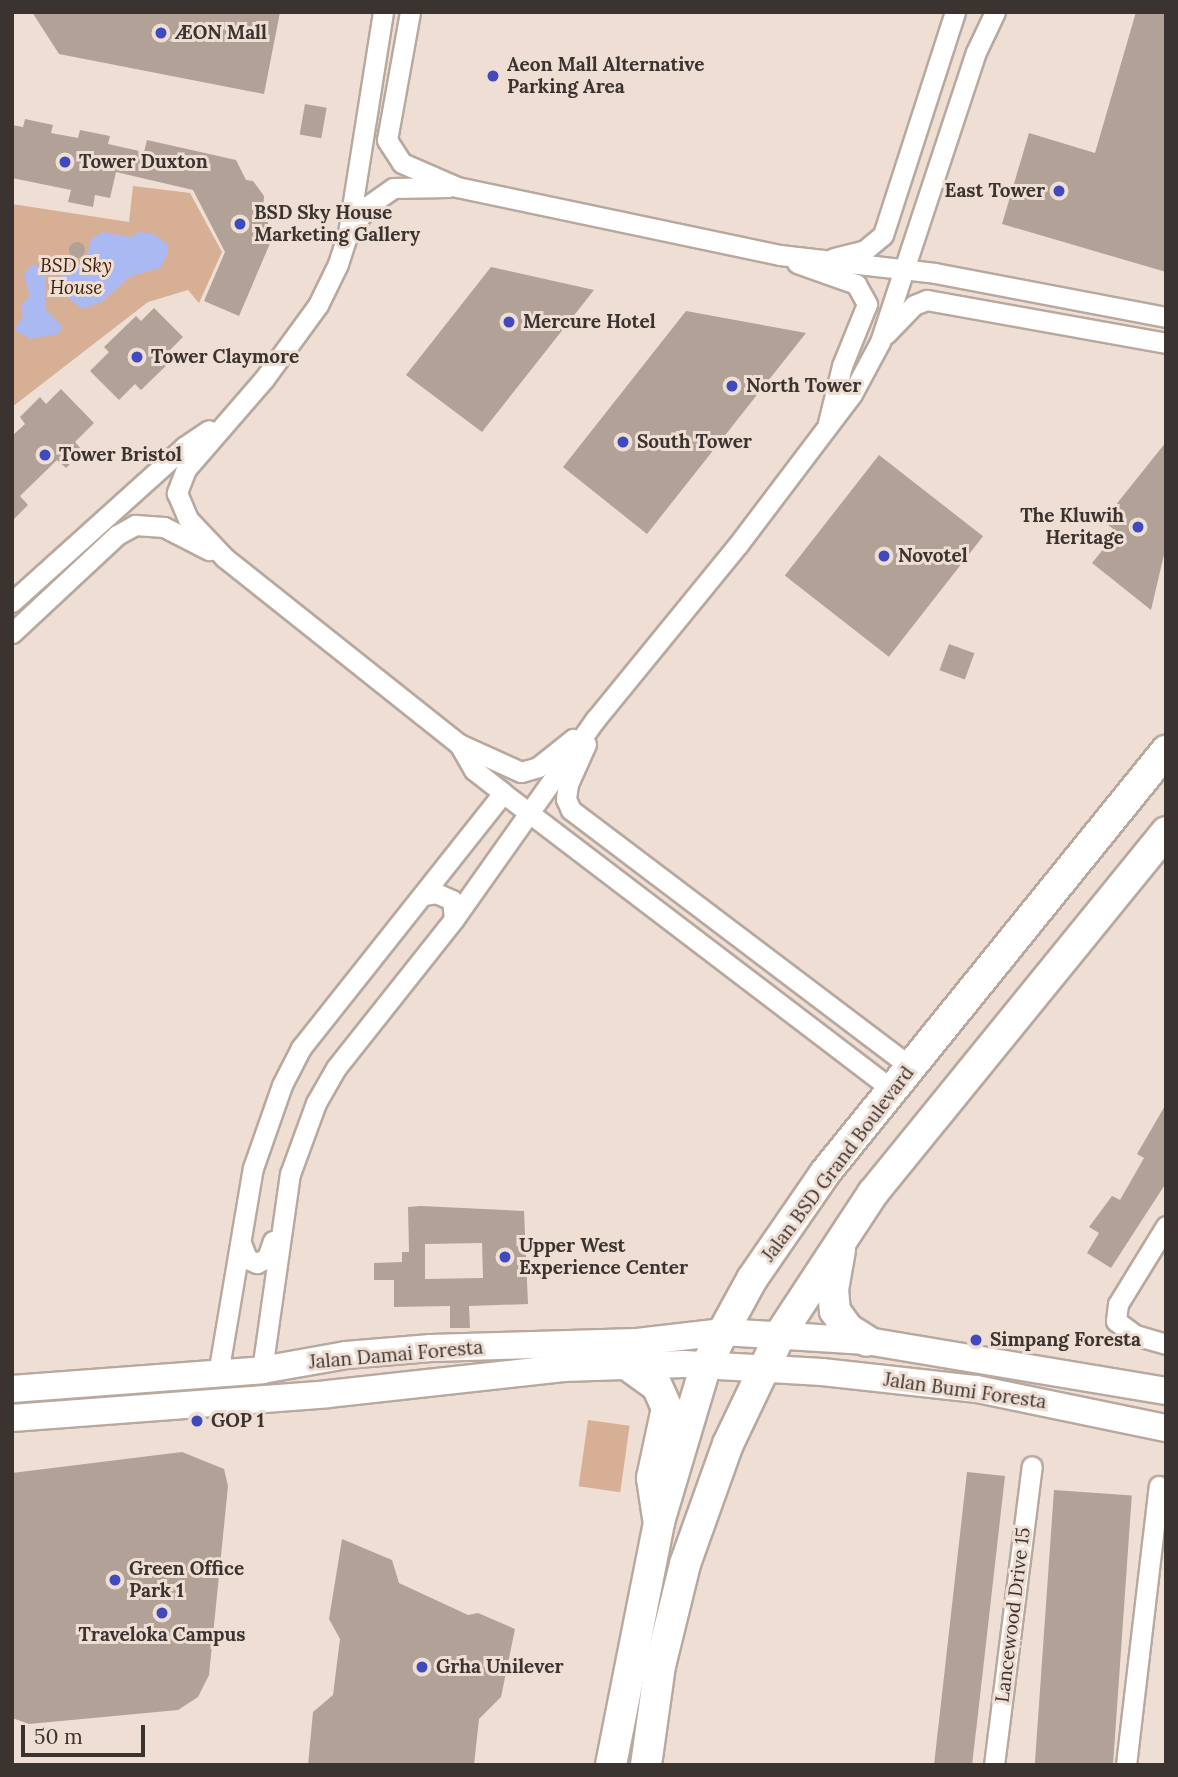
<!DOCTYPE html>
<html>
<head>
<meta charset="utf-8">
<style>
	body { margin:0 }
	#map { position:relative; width:1178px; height:1777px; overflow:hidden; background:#eeded3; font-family:Lora,serif }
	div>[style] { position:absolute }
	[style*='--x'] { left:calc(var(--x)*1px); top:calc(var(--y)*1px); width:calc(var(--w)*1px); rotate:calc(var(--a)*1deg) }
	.green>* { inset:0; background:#d7af94; transform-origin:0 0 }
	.water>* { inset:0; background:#aab9f2 }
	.building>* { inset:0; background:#b1a197; transform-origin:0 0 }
	.round { border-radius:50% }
	.roads { filter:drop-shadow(2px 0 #b8a89e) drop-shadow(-2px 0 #b8a89e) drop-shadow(0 2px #b8a89e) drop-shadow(0 -2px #b8a89e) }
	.street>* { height:19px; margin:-9.5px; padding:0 9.5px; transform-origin:9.5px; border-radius:9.5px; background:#fff }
	.secondary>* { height:26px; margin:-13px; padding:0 13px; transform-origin:13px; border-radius:13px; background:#fff }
	.primary>* { height:30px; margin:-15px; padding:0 15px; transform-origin:15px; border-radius:15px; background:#fff }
	.dots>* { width:19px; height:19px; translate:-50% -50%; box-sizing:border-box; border:4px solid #eeded3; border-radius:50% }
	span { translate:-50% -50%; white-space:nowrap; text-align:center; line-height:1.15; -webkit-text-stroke:6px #eeded3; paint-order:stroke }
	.poi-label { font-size:19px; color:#3a332f; font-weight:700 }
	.left { translate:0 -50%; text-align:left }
	.right { translate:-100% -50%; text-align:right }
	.park-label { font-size:19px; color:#411e01; font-style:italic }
	.street-label { font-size:19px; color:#3a332f }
	.frame { position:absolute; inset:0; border:14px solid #3a332f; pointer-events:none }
	.scale { position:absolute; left:21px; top:1725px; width:124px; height:32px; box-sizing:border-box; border:4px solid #3a332f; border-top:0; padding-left:9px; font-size:21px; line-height:24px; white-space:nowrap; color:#3a332f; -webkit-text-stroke:5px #eeded3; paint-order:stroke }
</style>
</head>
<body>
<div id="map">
	<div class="green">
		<i style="clip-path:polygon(133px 186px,190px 193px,222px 252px,199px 303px,188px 290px,148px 302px,12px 407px,12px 204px,129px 222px)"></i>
		<i style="left:588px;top:1420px;width:42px;height:67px;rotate:8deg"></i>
	</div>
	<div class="water">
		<i style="clip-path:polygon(103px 232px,130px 237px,140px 232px,153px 234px,167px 244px,168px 253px,160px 268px,131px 276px,102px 302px,82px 309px,66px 296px,60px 274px,67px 266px,86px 261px,91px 239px)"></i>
		<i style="clip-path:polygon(31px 265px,38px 265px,45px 274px,45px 309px,62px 326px,59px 334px,30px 339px,15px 330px,23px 316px,21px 306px,30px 296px,24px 275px)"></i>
	</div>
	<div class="building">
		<i style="clip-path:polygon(32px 12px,280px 12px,264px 94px,59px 54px)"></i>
		<i style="clip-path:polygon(1136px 12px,1166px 12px,1166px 272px,1002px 224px,1029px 133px,1095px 153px)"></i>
		<i style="left:305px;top:104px;width:22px;height:31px;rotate:10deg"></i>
		<i style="clip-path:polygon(25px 119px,53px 125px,51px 133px,78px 138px,80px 130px,110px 136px,108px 144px,144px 152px,147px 140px,236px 160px,246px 180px,253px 181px,264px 196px,263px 214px,274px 234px,239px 316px,204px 301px,225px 252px,193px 190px,116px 172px,110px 198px,95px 195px,93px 207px,68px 202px,71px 190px,12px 178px,12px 125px,23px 127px)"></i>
		<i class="round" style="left:69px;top:242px;width:16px;height:16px"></i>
		<i style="clip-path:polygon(491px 267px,594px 290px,482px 432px,406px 375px)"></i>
		<i style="clip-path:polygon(154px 308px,183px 337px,166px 354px,172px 360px,141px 390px,135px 384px,119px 400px,90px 371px,109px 352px,104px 347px,136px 316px,141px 321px)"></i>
		<i style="clip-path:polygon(686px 311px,806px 333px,647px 534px,563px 467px)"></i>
		<i style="clip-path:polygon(61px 389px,94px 423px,75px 442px,83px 451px,66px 468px,57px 460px,20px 496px,28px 505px,12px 521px,12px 436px,25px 424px,20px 417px,40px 397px,46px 404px)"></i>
		<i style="clip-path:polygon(1166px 442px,1166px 546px,1151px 610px,1092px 563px,1117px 532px,1103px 521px)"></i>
		<i style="left:879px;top:455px;width:132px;height:153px;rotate:38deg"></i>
		<i style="left:949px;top:644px;width:27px;height:28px;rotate:20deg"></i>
		<i style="clip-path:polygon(1166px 1104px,1166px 1183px,1111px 1268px,1087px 1253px,1099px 1233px,1089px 1227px,1112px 1196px,1120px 1200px,1144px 1158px,1137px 1154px)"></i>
		<i style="clip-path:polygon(evenodd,421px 1206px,524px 1211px,528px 1304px,469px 1306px,470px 1328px,450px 1328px,450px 1306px,394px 1307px,394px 1280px,374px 1280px,374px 1263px,402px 1262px,402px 1252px,409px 1252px,408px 1207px,421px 1206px,482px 1243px,483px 1278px,425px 1279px,425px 1244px,482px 1243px)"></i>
		<i style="clip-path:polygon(182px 1452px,224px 1469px,228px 1486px,209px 1675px,198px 1697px,178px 1710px,29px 1724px,12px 1718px,12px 1473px)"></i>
		<i style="clip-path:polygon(967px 1472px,1005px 1476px,978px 1714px,972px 1765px,934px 1765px)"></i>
		<i style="left:1054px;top:1490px;width:78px;height:277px;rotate:4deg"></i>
		<i style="clip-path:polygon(342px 1539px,392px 1560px,399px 1583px,468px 1615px,478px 1613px,515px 1629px,501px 1697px,479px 1719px,474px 1765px,308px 1765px,313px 1712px,333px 1695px,340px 1639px,329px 1619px)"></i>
	</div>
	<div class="roads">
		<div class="street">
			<i style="--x:383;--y:12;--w:224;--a:99"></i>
			<i style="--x:348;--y:233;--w:33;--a:108"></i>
			<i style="--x:338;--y:264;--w:46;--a:116"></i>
			<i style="--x:318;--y:305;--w:92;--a:126.1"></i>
			<i style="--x:264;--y:379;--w:119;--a:130.9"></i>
			<i style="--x:186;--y:469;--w:26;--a:111"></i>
			<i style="--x:177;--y:493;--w:28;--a:67"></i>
			<i style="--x:188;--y:519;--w:54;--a:46.5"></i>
			<i style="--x:225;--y:558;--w:299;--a:38.5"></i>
			<i style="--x:459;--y:744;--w:68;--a:24.3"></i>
			<i style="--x:521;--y:772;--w:18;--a:-16"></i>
			<i style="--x:538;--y:767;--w:45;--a:-38.7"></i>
			<i style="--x:410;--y:12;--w:130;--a:100.2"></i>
			<i style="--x:387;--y:140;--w:27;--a:57"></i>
			<i style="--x:402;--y:163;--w:60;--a:23.6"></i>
			<i style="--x:457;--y:187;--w:330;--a:11.9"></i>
			<i style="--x:780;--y:255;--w:156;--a:6.6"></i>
			<i style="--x:935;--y:273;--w:235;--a:10.8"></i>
			<i style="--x:350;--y:230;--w:31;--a:-53"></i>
			<i style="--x:369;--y:205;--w:29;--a:-35"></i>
			<i style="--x:393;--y:188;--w:56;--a:-1"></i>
			<i style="--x:834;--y:258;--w:32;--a:-14"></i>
			<i style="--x:865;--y:250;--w:23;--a:-40"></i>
			<i style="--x:883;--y:235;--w:234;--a:-72.1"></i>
			<i style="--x:797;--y:263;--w:63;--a:19.6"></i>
			<i style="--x:856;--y:284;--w:23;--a:61"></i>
			<i style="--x:867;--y:304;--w:67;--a:112"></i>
			<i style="--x:842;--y:366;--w:59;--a:103.8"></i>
			<i style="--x:886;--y:334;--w:40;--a:-46"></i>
			<i style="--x:914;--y:305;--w:14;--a:-21"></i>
			<i style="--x:927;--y:300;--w:243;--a:10.2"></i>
			<i style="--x:12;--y:602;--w:232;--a:-42"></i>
			<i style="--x:184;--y:447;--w:30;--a:-34"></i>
			<i style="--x:12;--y:633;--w:144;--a:-43"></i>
			<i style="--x:117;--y:535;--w:21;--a:-29"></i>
			<i style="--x:135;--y:525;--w:29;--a:4"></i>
			<i style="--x:164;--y:527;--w:51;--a:27.1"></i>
			<i style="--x:459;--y:744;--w:30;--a:60"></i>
			<i style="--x:474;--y:770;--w:37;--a:38"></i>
			<i style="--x:503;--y:793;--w:488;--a:37.3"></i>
			<i style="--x:586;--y:744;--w:44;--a:114.2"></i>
			<i style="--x:568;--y:784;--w:15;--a:98"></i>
			<i style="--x:566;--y:799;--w:12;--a:66"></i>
			<i style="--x:571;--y:810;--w:425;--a:37.1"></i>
			<i style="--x:424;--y:895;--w:12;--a:-9"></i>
			<i style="--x:436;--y:893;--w:17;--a:24"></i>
			<i style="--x:452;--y:900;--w:19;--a:84"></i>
			<i style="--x:1166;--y:1226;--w:92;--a:121.6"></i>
			<i style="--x:1118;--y:1304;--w:17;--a:97"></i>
			<i style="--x:1116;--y:1321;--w:24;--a:36"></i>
			<i style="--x:1135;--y:1335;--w:32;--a:16"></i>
			<i style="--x:241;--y:1243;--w:17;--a:69"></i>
			<i style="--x:247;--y:1259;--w:11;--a:22"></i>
			<i style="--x:257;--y:1263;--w:11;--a:-27"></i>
			<i style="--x:267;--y:1258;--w:18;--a:-71"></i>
			<i style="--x:262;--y:1370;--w:198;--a:-81.9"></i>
			<i style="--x:290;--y:1174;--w:76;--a:-69.9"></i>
			<i style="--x:316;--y:1103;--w:40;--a:-60.3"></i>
			<i style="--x:336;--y:1068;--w:190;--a:-51.6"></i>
			<i style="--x:454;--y:919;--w:244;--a:-54.7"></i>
			<i style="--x:595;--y:720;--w:225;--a:-50.8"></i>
			<i style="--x:737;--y:546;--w:191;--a:-52.9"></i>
			<i style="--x:852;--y:394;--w:59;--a:-61.7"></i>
			<i style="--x:880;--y:342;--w:305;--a:-71.7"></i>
			<i style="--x:976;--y:52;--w:44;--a:-64.6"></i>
			<i style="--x:218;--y:1374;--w:209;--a:-80.4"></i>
			<i style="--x:253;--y:1168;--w:88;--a:-70.7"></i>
			<i style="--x:282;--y:1085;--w:42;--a:-62.8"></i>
			<i style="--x:301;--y:1048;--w:325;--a:-51.6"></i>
			<i style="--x:994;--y:1765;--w:301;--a:-82.8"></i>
			<i style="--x:1126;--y:1765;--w:281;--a:-83.3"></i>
		</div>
		<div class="secondary">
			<i style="--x:12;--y:1389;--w:251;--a:-4.3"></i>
			<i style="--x:262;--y:1370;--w:85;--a:-10.1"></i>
			<i style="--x:346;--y:1355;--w:85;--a:-4.7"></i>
			<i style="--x:431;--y:1348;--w:206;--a:-1.7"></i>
			<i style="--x:637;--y:1342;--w:87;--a:-6.6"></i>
			<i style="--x:723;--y:1332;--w:144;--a:3.6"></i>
			<i style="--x:867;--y:1341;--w:303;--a:9.5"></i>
			<i style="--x:12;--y:1418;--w:317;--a:-4.3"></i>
			<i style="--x:328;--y:1394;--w:237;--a:-6.3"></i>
			<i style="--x:564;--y:1368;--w:120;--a:-1.9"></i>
			<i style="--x:684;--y:1364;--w:138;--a:3.3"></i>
			<i style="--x:822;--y:1372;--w:156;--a:6.3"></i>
			<i style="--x:977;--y:1389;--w:193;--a:11.7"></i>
		</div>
		<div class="primary">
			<i style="--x:840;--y:1250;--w:40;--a:100"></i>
			<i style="--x:833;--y:1289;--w:22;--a:85"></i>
			<i style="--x:835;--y:1311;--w:22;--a:54"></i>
			<i style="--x:848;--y:1329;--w:22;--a:32"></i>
			<i style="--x:625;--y:1363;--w:39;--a:36"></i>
			<i style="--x:657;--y:1386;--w:24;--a:66"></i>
			<i style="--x:667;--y:1408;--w:72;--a:102.1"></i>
			<i style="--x:652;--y:1478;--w:40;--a:81.5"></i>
			<i style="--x:611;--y:1765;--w:248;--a:-78.8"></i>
			<i style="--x:659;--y:1522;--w:161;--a:-73.4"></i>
			<i style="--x:705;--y:1368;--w:40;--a:-63.4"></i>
			<i style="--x:723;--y:1332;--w:60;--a:-61.3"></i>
			<i style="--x:752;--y:1279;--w:129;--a:-55.4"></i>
			<i style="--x:825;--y:1173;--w:543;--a:-51.06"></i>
			<i style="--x:646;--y:1765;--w:100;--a:-82"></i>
			<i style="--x:660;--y:1666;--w:105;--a:-76.2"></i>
			<i style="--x:685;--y:1564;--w:127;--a:-70.3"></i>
			<i style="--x:728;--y:1444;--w:123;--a:-64.5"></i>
			<i style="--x:781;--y:1333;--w:168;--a:-56.7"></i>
			<i style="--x:873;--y:1193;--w:465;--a:-50.9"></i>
		</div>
	</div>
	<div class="dots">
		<i style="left:161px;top:33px;background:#3e4abe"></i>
		<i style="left:493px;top:76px;background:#3e4abe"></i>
		<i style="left:65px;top:162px;background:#3e4abe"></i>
		<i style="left:1059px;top:191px;background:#3e4abe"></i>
		<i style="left:240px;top:224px;background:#3e4abe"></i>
		<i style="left:509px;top:322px;background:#3e4abe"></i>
		<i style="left:137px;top:357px;background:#3e4abe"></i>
		<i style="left:732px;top:386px;background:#3e4abe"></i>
		<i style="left:623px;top:442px;background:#3e4abe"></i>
		<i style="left:45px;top:455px;background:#3e4abe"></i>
		<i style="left:1138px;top:527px;background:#3e4abe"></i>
		<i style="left:884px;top:556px;background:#3e4abe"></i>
		<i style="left:505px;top:1257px;background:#3e4abe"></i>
		<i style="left:976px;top:1340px;background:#3e4abe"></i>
		<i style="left:197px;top:1421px;background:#3e4abe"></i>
		<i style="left:115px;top:1580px;background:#3e4abe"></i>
		<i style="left:162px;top:1613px;background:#3e4abe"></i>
		<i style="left:422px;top:1667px;background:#3e4abe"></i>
	</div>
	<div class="poi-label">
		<span class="left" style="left:175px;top:33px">ÆON Mall</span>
		<span class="left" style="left:507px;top:76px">Aeon Mall Alternative<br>Parking Area</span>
		<span class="left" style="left:79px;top:162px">Tower Duxton</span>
		<span class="right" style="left:1045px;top:191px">East Tower</span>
		<span class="left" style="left:254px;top:224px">BSD Sky House<br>Marketing Gallery</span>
		<span class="left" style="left:523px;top:322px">Mercure Hotel</span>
		<span class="left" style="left:151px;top:357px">Tower Claymore</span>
		<span class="left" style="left:746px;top:386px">North Tower</span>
		<span class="left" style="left:637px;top:442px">South Tower</span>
		<span class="left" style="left:59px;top:455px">Tower Bristol</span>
		<span class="right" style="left:1124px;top:527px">The Kluwih<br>Heritage</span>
		<span class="left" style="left:898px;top:556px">Novotel</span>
		<span class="left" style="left:519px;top:1257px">Upper West<br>Experience Center</span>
		<span class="left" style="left:990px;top:1340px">Simpang Foresta</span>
		<span class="left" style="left:211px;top:1421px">GOP 1</span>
		<span class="left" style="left:129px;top:1580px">Green Office<br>Park 1</span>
		<span style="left:162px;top:1635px">Traveloka Campus</span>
		<span class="left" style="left:436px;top:1667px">Grha Unilever</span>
	</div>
	<div class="park-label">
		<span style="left:76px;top:277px">BSD Sky<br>House</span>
	</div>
	<div class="street-label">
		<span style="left:838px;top:1164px;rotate:-53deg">Jalan BSD Grand Boulevard</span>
		<span style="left:396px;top:1355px;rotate:-5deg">Jalan Damai Foresta</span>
		<span style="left:965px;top:1391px;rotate:8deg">Jalan Bumi Foresta</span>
		<span style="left:1013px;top:1615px;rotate:-83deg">Lancewood Drive 15</span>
	</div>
	<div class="frame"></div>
	<div class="scale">50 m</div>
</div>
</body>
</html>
